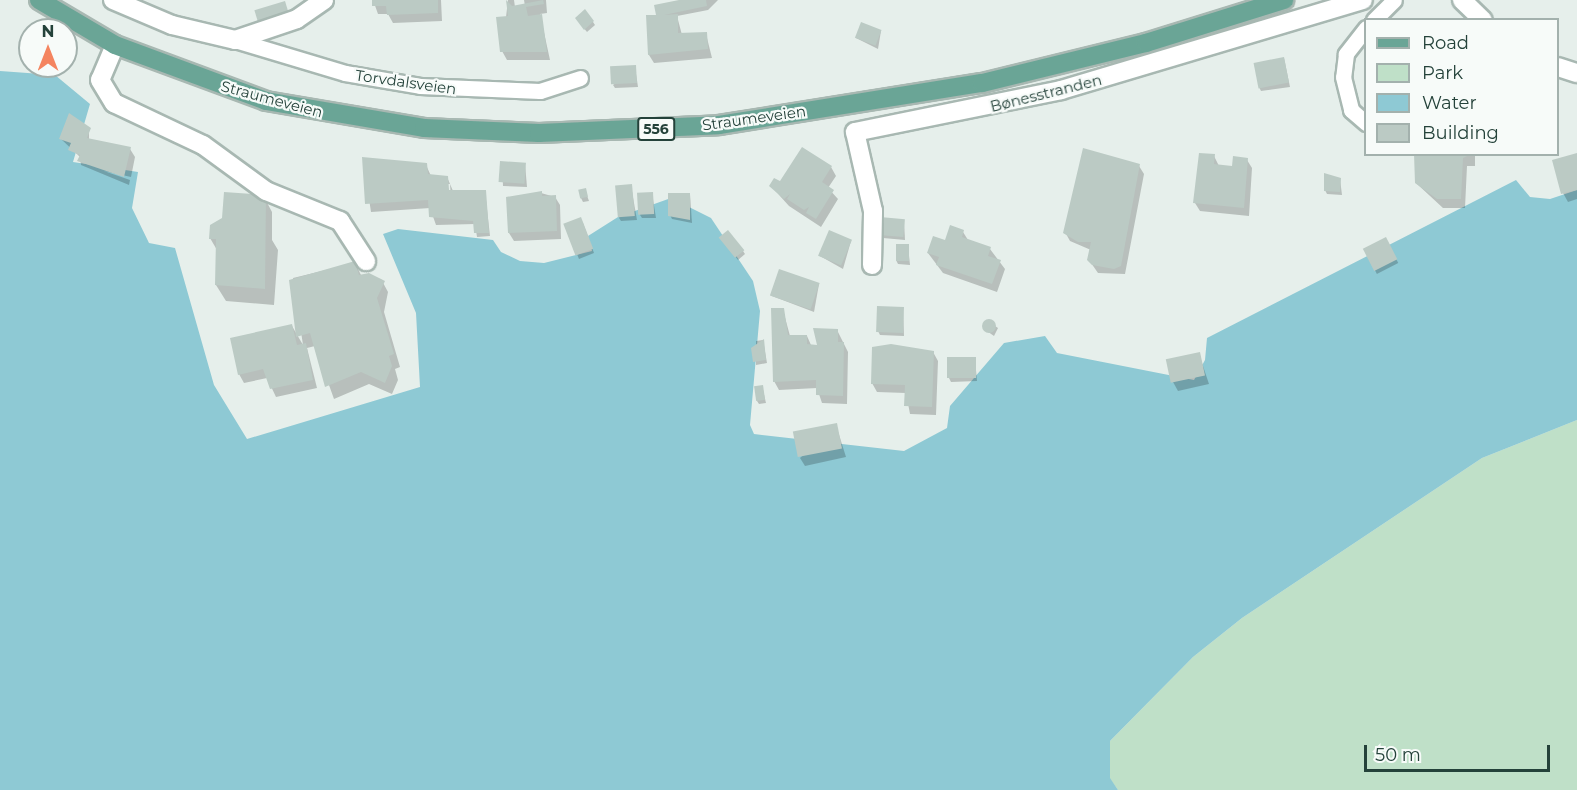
<!DOCTYPE html>
<html>
<head>
<meta charset="utf-8">
<style>
	body { margin:0 }
	#map { position:relative; width:1577px; height:790px; overflow:hidden; background:#e6efeb; font-family:Montserrat,sans-serif }
	div>[style] { position:absolute }
	[style*='--x'] { left:calc(var(--x)*1px); top:calc(var(--y)*1px); width:calc(var(--w)*1px); rotate:calc(var(--a)*1deg) }
	.green>* { inset:0; background:#bfe0c8 }
	.water>* { inset:0; background:#8ec9d4 }
	.shadow>* { inset:0; background:#0003; transform-origin:0 0 }
	.building>* { inset:0; background:#bbcac4; transform-origin:0 0 }
	.round { border-radius:50% }
	.roads { filter:drop-shadow(2px 0 #a8b8b2) drop-shadow(-2px 0 #a8b8b2) drop-shadow(0 2px #a8b8b2) drop-shadow(0 -2px #a8b8b2) }
	.lane>* { height:15px; margin:-7.5px; padding:0 7.5px; transform-origin:7.5px; border-radius:7.5px; background:#fff }
	.street>* { height:18px; margin:-9px; padding:0 9px; transform-origin:9px; border-radius:9px; background:#fff }
	.primary>* { height:18px; margin:-9px; padding:0 9px; transform-origin:9px; border-radius:9px; background:#6aa596 }
	span { translate:-50% -50%; white-space:nowrap; text-align:center; line-height:1.15; -webkit-text-stroke:4.5px #f7fbf9; paint-order:stroke }
	.shield-label span { padding:2px 4px; background:#f7fbf9; border:2px solid; border-radius:4px; -webkit-text-stroke-width:0 }
	.shield-label { font-size:14px; color:#24423a; font-weight:700 }
	.street-label { font-size:15px; color:#24423a }
	.legend { position:absolute; left:1364px; top:18px; width:195px; height:138px; box-sizing:border-box; background:#f7fbf9; border:2px solid #a3b1ad; margin:0; padding:8px 10px; list-style:none; font-size:18px; color:#24423a }
	.legend li { display:flex; align-items:center; gap:12px; height:30px }
	.legend b { width:30px; border:2px solid #a3b1ad }
	.north { position:absolute; left:18px; top:18px; width:60px; height:60px; box-sizing:border-box; background:#f7fbf9; border:2px solid #a3b1ad; border-radius:50%; rotate:0deg; font-size:16px; font-weight:700; line-height:24px; text-align:center; color:#24423a }
	.north::after { content:''; display:block; margin:auto; width:21px; height:27px; background:#f4845f; clip-path:polygon(50% 0,100% 100%,50% 72%,0 100%) }
	.scale { position:absolute; left:1364px; top:745px; width:186px; height:27px; box-sizing:border-box; border:3px solid #24423a; border-top:0; padding-left:8px; font-size:18px; line-height:21px; white-space:nowrap; color:#24423a; -webkit-text-stroke:4px #f7fbf9; paint-order:stroke }
</style>
</head>
<body>
<div id="map">
	<div class="green">
		<i style="clip-path:polygon(1577px 420px,1577px 790px,1118px 790px,1110px 779px,1110px 741px,1193px 657px,1242px 618px,1482px 458px)"></i>
	</div>
	<div class="water">
		<i style="clip-path:polygon(0 71px,55px 75px,90px 104px,73px 162px,138px 172px,132px 208px,149px 243px,175px 248px,214px 385px,247px 439px,420px 387px,416px 313px,383px 234px,398px 229px,493px 240px,501px 252px,520px 261px,544px 263px,592px 251px,588px 236px,618px 217px,671px 198px,711px 218px,753px 281px,760px 311px,750px 425px,754px 434px,904px 451px,947px 428px,950px 406px,1004px 343px,1045px 336px,1057px 353px,1194px 380px,1205px 360px,1207px 338px,1516px 180px,1530px 197px,1550px 199px,1577px 190px,1577px 420px,1482px 458px,1242px 618px,1193px 657px,1110px 741px,1110px 778px,1118px 790px,0 790px)"></i>
	</div>
	<div class="shadow">
		<i style="clip-path:polygon(373px 0,441px 0,442px 21px,393px 23px,388px 14px,378px 14px)"></i>
		<i style="clip-path:polygon(508px 0,514px 0,515px 7px,525px 6px,524px 0,546px 0,547px 13px,540px 14px,550px 60px,507px 60px,502px 51px)"></i>
		<i style="clip-path:polygon(687px 0,718px 0,708px 10px,677px 16px,682px 35px,706px 34px,712px 58px,654px 63px,649px 55px,658px 16px)"></i>
		<i style="clip-path:polygon(579px 22px,593px 22px,595px 25px,587px 32px)"></i>
		<i style="clip-path:polygon(881px 31px,878px 49px,856px 38px)"></i>
		<i style="clip-path:polygon(1284px 58px,1290px 87px,1261px 91px,1259px 87px)"></i>
		<i style="clip-path:polygon(635px 67px,638px 87px,615px 88px,613px 85px)"></i>
		<i style="clip-path:polygon(89px 129px,89px 140px,130px 149px,135px 157px,131px 177px,104px 171px,130px 180px,129px 185px,81px 165px,80px 157px,61px 139px)"></i>
		<i style="clip-path:polygon(1443px 154px,1475px 154px,1475px 166px,1467px 166px,1465px 208px,1443px 208px,1416px 183px)"></i>
		<i style="clip-path:polygon(1214px 156px,1219px 166px,1233px 168px,1247px 160px,1252px 168px,1249px 216px,1200px 211px,1195px 203px)"></i>
		<i style="clip-path:polygon(1577px 156px,1577px 199px,1568px 202px,1563px 193px)"></i>
		<i style="clip-path:polygon(evenodd,363px 159px,426px 165px,431px 176px,447px 177px,453px 191px,485px 191px,490px 236px,477px 237px,475px 224px,436px 225px,430px 208px,371px 212px,363px 159px,447px 184px,450px 184px,451px 198px,447px 184px)"></i>
		<i style="clip-path:polygon(502px 163px,525px 164px,527px 187px,503px 186px)"></i>
		<i style="clip-path:polygon(1139px 166px,1144px 174px,1125px 274px,1098px 273px,1089px 260px,1091px 250px,1070px 241px,1065px 232px)"></i>
		<i style="clip-path:polygon(831px 167px,836px 176px,828px 188px,838px 199px,821px 227px,789px 206px,771px 186px)"></i>
		<i style="clip-path:polygon(1340px 179px,1342px 195px,1327px 194px,1325px 190px)"></i>
		<i style="clip-path:polygon(631px 186px,637px 220px,621px 221px,619px 218px)"></i>
		<i style="clip-path:polygon(585px 190px,589px 201px,583px 202px,581px 198px)"></i>
		<i style="clip-path:polygon(541px 193px,555px 197px,560px 205px,561px 239px,514px 241px,509px 233px)"></i>
		<i style="clip-path:polygon(652px 193px,656px 218px,642px 218px,640px 215px)"></i>
		<i style="clip-path:polygon(690px 194px,692px 223px,672px 219px,670px 215px)"></i>
		<i style="clip-path:polygon(263px 195px,272px 212px,272px 240px,278px 250px,274px 305px,226px 301px,216px 285px,217px 250px,210px 238px,223px 219px)"></i>
		<i style="clip-path:polygon(904px 221px,905px 240px,883px 238px,881px 235px)"></i>
		<i style="clip-path:polygon(583px 223px,594px 253px,579px 259px,565px 225px)"></i>
		<i style="clip-path:polygon(963px 232px,968px 240px,990px 249px,1005px 269px,997px 292px,943px 273px,928px 253px)"></i>
		<i style="left:1386px;top:239px;width:27px;height:24px;rotate:63deg"></i>
		<i style="clip-path:polygon(723px 241px,743px 251px,745px 254px,738px 260px)"></i>
		<i style="clip-path:polygon(851px 241px,843px 269px,820px 256px)"></i>
		<i style="clip-path:polygon(908px 246px,910px 265px,898px 264px,896px 260px)"></i>
		<i style="clip-path:polygon(355px 263px,362px 277px,381px 279px,388px 292px,384px 312px,400px 367px,395px 369px,398px 380px,392px 394px,369px 384px,334px 399px,315px 346px,307px 348px,317px 388px,276px 397px,267px 378px,244px 383px,239px 374px,292px 326px,303px 345px,293px 278px)"></i>
		<i style="clip-path:polygon(819px 284px,814px 312px,772px 296px)"></i>
		<i style="clip-path:polygon(903px 309px,904px 336px,880px 335px,878px 331px)"></i>
		<i style="clip-path:polygon(783px 310px,790px 336px,807px 336px,811px 345px,819px 346px,837px 330px,848px 352px,847px 404px,822px 403px,817px 388px,779px 390px,774px 381px)"></i>
		<i style="clip-path:polygon(987px 321px,998px 328px,994px 336px,984px 329px)"></i>
		<i style="clip-path:polygon(763px 340px,767px 363px,756px 365px,756px 341px)"></i>
		<i style="clip-path:polygon(933px 352px,938px 361px,936px 415px,910px 414px,906px 393px,877px 392px,872px 383px)"></i>
		<i style="clip-path:polygon(1199px 354px,1209px 384px,1178px 391px,1173px 382px)"></i>
		<i style="clip-path:polygon(975px 359px,977px 381px,951px 382px,949px 378px)"></i>
		<i style="clip-path:polygon(762px 386px,766px 403px,759px 404px,757px 401px)"></i>
		<i style="clip-path:polygon(836px 425px,846px 457px,805px 466px,800px 458px)"></i>
	</div>
	<div class="building">
		<i style="clip-path:polygon(372px 0,438px 0,438px 13px,387px 15px,386px 6px,372px 6px)"></i>
		<i style="clip-path:polygon(506px 0,512px 6px,543px 0,544px 4px,526px 7px,528px 16px,542px 14px,547px 52px,500px 52px,496px 17px,508px 16px)"></i>
		<i style="clip-path:polygon(679px 0,706px 0,707px 6px,664px 15px,678px 14px,678px 33px,707px 32px,708px 49px,648px 55px,646px 15px,656px 15px,654px 5px)"></i>
		<i style="left:285px;top:1px;width:14px;height:32px;rotate:73deg"></i>
		<i style="clip-path:polygon(585px 9px,594px 21px,584px 30px,575px 18px)"></i>
		<i style="left:861px;top:22px;width:22px;height:17px;rotate:21deg"></i>
		<i style="left:1284px;top:57px;width:26px;height:31px;rotate:79deg"></i>
		<i style="left:636px;top:65px;width:18px;height:26px;rotate:87deg"></i>
		<i style="clip-path:polygon(69px 113px,91px 128px,87px 138px,131px 147px,124px 177px,77px 161px,80px 155px,68px 150px,71px 143px,59px 139px)"></i>
		<i style="clip-path:polygon(802px 147px,832px 166px,822px 182px,834px 190px,816px 219px,806px 213px,809px 207px,804px 210px,787px 199px,790px 194px,784px 199px,769px 186px,774px 178px,780px 181px)"></i>
		<i style="clip-path:polygon(1083px 148px,1140px 164px,1121px 266px,1114px 269px,1092px 265px,1087px 260px,1091px 242px,1078px 242px,1063px 233px)"></i>
		<i style="clip-path:polygon(1199px 153px,1215px 154px,1214px 164px,1232px 166px,1233px 156px,1248px 158px,1244px 208px,1193px 203px)"></i>
		<i style="clip-path:polygon(1577px 153px,1577px 190px,1561px 194px,1552px 160px)"></i>
		<i style="clip-path:polygon(1414px 154px,1471px 154px,1463px 158px,1461px 199px,1437px 199px,1415px 183px)"></i>
		<i style="clip-path:polygon(362px 157px,427px 163px,428px 174px,448px 176px,449px 190px,486px 190px,489px 233px,474px 233px,473px 221px,429px 217px,428px 200px,365px 204px)"></i>
		<i style="left:500px;top:161px;width:26px;height:21px;rotate:4deg"></i>
		<i style="clip-path:polygon(1324px 173px,1341px 178px,1340px 192px,1324px 191px)"></i>
		<i style="left:632px;top:184px;width:32px;height:17px;rotate:85deg"></i>
		<i style="left:586px;top:188px;width:9px;height:8px;rotate:77deg"></i>
		<i style="clip-path:polygon(542px 191px,542px 196px,556px 195px,557px 231px,508px 233px,506px 197px)"></i>
		<i style="clip-path:polygon(224px 192px,266px 195px,265px 289px,215px 285px,216px 239px,209px 239px,210px 225px,222px 218px)"></i>
		<i style="left:653px;top:192px;width:22px;height:16px;rotate:87deg"></i>
		<i style="clip-path:polygon(668px 193px,690px 193px,690px 220px,668px 216px)"></i>
		<i style="left:581px;top:217px;width:34px;height:19px;rotate:69deg"></i>
		<i style="left:880px;top:217px;width:25px;height:18px;rotate:5deg"></i>
		<i style="clip-path:polygon(950px 225px,964px 230px,962px 237px,991px 247px,988px 256px,1001px 260px,992px 284px,936px 265px,939px 257px,927px 253px,933px 236px,945px 240px)"></i>
		<i style="left:728px;top:230px;width:26px;height:12px;rotate:51deg"></i>
		<i style="left:829px;top:230px;width:25px;height:28px;rotate:23deg"></i>
		<i style="left:1386px;top:237px;width:25px;height:26px;rotate:63deg"></i>
		<i style="left:896px;top:244px;width:13px;height:17px"></i>
		<i style="clip-path:polygon(355px 261px,359px 275px,369px 273px,385px 281px,377px 298px,394px 354px,389px 356px,392px 366px,385px 383px,361px 372px,325px 387px,310px 333px,296px 337px,289px 280px)"></i>
		<i style="left:779px;top:269px;width:43px;height:28px;rotate:19deg"></i>
		<i style="left:877px;top:306px;width:27px;height:26px;rotate:2deg"></i>
		<i style="clip-path:polygon(771px 308px,784px 308px,788px 335px,807px 335px,807px 344px,817px 345px,813px 328px,838px 329px,838px 342px,844px 342px,843px 396px,816px 395px,816px 380px,773px 382px)"></i>
		<i class="round" style="left:982px;top:319px;width:14px;height:14px"></i>
		<i style="clip-path:polygon(292px 324px,297px 345px,306px 343px,313px 380px,270px 389px,263px 369px,238px 375px,230px 338px)"></i>
		<i style="clip-path:polygon(764px 339px,766px 360px,753px 362px,751px 348px)"></i>
		<i style="clip-path:polygon(891px 344px,934px 351px,932px 407px,904px 406px,905px 385px,871px 384px,872px 347px)"></i>
		<i style="left:1200px;top:352px;width:24px;height:35px;rotate:78deg"></i>
		<i style="left:976px;top:357px;width:21px;height:29px;rotate:90deg"></i>
		<i style="left:763px;top:385px;width:15px;height:9px;rotate:82deg"></i>
		<i style="left:837px;top:423px;width:26px;height:45px;rotate:79deg"></i>
	</div>
	<div class="roads">
		<div class="lane">
			<i style="--x:1374;--y:20;--w:28;--a:-45"></i>
			<i style="--x:1366;--y:28;--w:33;--a:128"></i>
			<i style="--x:1346;--y:54;--w:23;--a:97"></i>
			<i style="--x:1343;--y:77;--w:34;--a:76"></i>
			<i style="--x:1351;--y:110;--w:20;--a:41"></i>
			<i style="--x:235;--y:40;--w:115;--a:16.7"></i>
			<i style="--x:345;--y:73;--w:76;--a:9.8"></i>
			<i style="--x:420;--y:86;--w:120;--a:2.4"></i>
			<i style="--x:540;--y:91;--w:42;--a:-18"></i>
		</div>
		<div class="street">
			<i style="--x:113;--y:0;--w:64;--a:23"></i>
			<i style="--x:172;--y:25;--w:65;--a:13.4"></i>
			<i style="--x:235;--y:40;--w:65;--a:-18.7"></i>
			<i style="--x:297;--y:19;--w:33;--a:-35"></i>
			<i style="--x:1462;--y:0;--w:29;--a:44"></i>
			<i style="--x:115;--y:45;--w:38;--a:113"></i>
			<i style="--x:100;--y:80;--w:27;--a:59"></i>
			<i style="--x:114;--y:103;--w:98;--a:25.3"></i>
			<i style="--x:203;--y:145;--w:78;--a:36.1"></i>
			<i style="--x:266;--y:191;--w:80;--a:22.1"></i>
			<i style="--x:340;--y:221;--w:48;--a:57"></i>
			<i style="--x:1558;--y:67;--w:20;--a:18"></i>
			<i style="--x:872;--y:265;--w:54;--a:-88.9"></i>
			<i style="--x:873;--y:211;--w:81;--a:-102.8"></i>
			<i style="--x:855;--y:132;--w:210;--a:-11.5"></i>
			<i style="--x:1061;--y:90;--w:315;--a:-16.6"></i>
		</div>
		<div class="primary">
			<i style="--x:39;--y:0;--w:88;--a:30.6"></i>
			<i style="--x:115;--y:45;--w:161;--a:20.3"></i>
			<i style="--x:266;--y:101;--w:160;--a:9.7"></i>
			<i style="--x:424;--y:128;--w:115;--a:2.5"></i>
			<i style="--x:539;--y:133;--w:180;--a:-2.5"></i>
			<i style="--x:719;--y:125;--w:266;--a:-9.1"></i>
			<i style="--x:982;--y:83;--w:169;--a:-13.7"></i>
			<i style="--x:1146;--y:43;--w:145;--a:-17.3"></i>
		</div>
	</div>
	<div class="shield-label">
		<span style="left:656px;top:129px">556</span>
	</div>
	<div class="street-label">
		<span style="left:406px;top:82px;rotate:8deg">Torvdalsveien</span>
		<span style="left:1046px;top:93px;rotate:-14deg">Bønesstranden</span>
		<span style="left:272px;top:99px;rotate:15deg">Straumeveien</span>
		<span style="left:754px;top:118px;rotate:-8deg">Straumeveien</span>
	</div>
	<ul class="legend">
	<li><b style="height:8px;background:#6aa596"></b>Road</li>
	<li><b style="height:16px;background:#bfe0c8"></b>Park</li>
	<li><b style="height:16px;background:#8ec9d4"></b>Water</li>
	<li><b style="height:16px;background:#bbcac4"></b>Building</li>
	</ul>
	<div class="north">N</div>
	<div class="scale">50 m</div>
</div>
</body>
</html>
